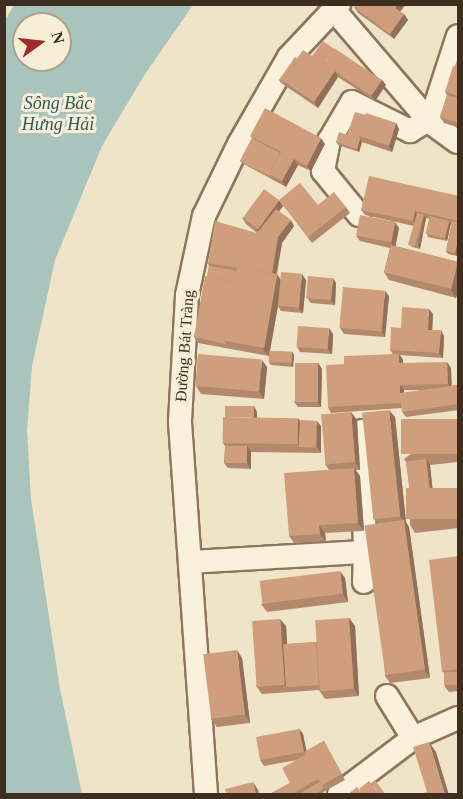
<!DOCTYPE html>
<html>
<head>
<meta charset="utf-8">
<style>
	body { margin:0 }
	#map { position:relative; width:463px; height:799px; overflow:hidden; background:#f0e4c8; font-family:"Times New Roman",serif }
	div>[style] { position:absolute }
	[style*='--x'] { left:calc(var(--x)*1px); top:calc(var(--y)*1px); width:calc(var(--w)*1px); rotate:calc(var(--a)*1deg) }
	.water>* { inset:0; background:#a9c4bc }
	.roads { filter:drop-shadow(2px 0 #8d765c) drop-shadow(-2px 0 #8d765c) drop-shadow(0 2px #8d765c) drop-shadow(0 -2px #8d765c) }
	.minor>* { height:22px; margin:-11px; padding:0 11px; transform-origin:11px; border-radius:11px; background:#faf1dc }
	.wall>* { inset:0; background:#b2896c }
	.shaded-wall>* { inset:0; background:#916f58 }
	.building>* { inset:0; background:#cf9f7d; transform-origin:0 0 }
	span { translate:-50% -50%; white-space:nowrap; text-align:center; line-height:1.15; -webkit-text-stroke:6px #f7eed8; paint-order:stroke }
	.street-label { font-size:16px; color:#3d2e20 }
	.water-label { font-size:18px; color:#2f5d5a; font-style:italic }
	.frame { position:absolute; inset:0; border:6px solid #3d2e20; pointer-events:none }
	.north { position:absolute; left:12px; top:12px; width:60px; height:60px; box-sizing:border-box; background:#f7eed8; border:2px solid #ada18e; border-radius:50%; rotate:75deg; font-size:16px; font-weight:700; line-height:24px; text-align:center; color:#3d2e20 }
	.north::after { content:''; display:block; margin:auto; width:21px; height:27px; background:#9e2a2b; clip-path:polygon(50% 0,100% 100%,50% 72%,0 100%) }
</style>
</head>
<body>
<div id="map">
	<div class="water">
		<i style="clip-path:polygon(evenodd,14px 5px,193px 5px,145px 74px,102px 146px,55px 260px,32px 366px,27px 430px,31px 499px,60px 689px,82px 794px,5px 794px,4px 22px,14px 5px,24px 24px,60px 24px,60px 60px,24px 60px,24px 24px)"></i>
	</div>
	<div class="roads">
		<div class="minor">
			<i style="--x:334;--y:10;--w:148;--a:49.4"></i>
			<i style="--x:430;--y:122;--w:34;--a:36"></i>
			<i style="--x:430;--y:122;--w:90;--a:-72"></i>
			<i style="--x:359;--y:215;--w:57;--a:-129.3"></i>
			<i style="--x:323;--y:171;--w:31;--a:-79"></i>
			<i style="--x:329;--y:141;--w:45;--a:-59.5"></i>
			<i style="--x:352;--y:102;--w:65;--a:26.6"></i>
			<i style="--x:410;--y:131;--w:21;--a:-31"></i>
			<i style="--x:190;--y:562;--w:175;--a:-3.3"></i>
			<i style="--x:365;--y:552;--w:121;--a:-91.4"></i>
			<i style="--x:364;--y:582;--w:30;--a:-88"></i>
			<i style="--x:387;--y:696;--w:49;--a:58.2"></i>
			<i style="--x:206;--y:794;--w:374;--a:-94"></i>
			<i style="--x:180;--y:421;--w:126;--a:-86.8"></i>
			<i style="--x:187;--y:295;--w:81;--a:-77.9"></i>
			<i style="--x:204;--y:216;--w:80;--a:-64.1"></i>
			<i style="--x:239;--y:144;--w:100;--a:-60.1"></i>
			<i style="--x:289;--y:57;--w:73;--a:-46.7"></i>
			<i style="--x:339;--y:794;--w:93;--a:-37.1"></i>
			<i style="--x:413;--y:738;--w:49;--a:-24"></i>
		</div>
	</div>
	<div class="wall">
		<i style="clip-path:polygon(406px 4px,400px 12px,404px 14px,408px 20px,394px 39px,358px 13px,354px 7px)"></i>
		<i style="clip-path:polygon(459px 55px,459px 131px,457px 129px,457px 127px,444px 123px,440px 117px,447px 95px,445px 92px)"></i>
		<i style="clip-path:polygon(313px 57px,382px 80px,386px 85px,375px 101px,338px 77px,318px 108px,281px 83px,279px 80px,297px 58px)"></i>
		<i style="clip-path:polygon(366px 115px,396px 123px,399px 129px,392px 152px,362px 142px,359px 152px,338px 145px,336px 142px,347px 135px)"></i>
		<i style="clip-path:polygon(250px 136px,325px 144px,311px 171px,298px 165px,286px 187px,242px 163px,240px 161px,252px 138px)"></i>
		<i style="clip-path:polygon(459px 196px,459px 247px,457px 256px,448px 254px,446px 251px,452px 224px,451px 223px,447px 241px,428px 237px,427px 234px,430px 219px,426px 218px,420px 249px,412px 247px,410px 245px,414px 226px,365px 215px,361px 210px)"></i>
		<i style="clip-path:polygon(283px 205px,318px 205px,346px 207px,350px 213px,312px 243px)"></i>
		<i style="clip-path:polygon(283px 206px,279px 211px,294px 226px,282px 243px,277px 274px,280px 279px,306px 280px,303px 313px,281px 311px,278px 306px,270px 351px,292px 352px,294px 355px,293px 367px,271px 365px,269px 362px,269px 356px,198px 343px,194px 337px,207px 277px,209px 266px,208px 263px,257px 233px,246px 224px,242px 218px)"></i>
		<i style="clip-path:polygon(399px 228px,395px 246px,458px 262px,459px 264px,459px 287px,456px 298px,389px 280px,384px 272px,390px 248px,360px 241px,356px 236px)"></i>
		<i style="clip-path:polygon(336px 283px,335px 305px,311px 303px,307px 298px)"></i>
		<i style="clip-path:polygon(389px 296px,385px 337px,344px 334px,340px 328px)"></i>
		<i style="clip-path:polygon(evenodd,433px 314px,432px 330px,444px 336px,443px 358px,400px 355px,403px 360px,403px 363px,451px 368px,451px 386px,457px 385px,459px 388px,459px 410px,406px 417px,402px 412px,402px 408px,331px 413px,328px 407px,344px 364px,393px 354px,390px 350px,401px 328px,433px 314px,404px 390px,423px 390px,404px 393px,404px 390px)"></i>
		<i style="clip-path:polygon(333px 334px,332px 354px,300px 352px,297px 347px)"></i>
		<i style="clip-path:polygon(318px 363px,322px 369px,321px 407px,298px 407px,294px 402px)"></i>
		<i style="clip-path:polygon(267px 367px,264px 399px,201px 394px,196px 386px)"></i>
		<i style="clip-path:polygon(257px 412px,257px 418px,300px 420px,321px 426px,321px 453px,251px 452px,251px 469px,228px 468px,224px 463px,225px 446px,223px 443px)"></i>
		<i style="clip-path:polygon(395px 417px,406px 522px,409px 527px,430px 678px,390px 683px,385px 676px,377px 523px,373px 518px)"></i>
		<i style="clip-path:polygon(459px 419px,459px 462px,430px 465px,433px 491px,459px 488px,459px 528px,415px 533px,410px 525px,410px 493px,406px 462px,404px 459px)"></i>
		<i style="clip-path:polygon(357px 420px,360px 470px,356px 470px,360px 476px,364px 531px,325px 533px,326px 541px,294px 543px,289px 536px,329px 470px,325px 464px)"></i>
		<i style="clip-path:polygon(459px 556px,459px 691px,449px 692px,445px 687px,444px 673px,442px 671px)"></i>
		<i style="clip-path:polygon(345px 578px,348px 602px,267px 612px,261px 604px)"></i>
		<i style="clip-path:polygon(349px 618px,355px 626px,359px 696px,325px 699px,319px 690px,262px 694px,256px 686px,286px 626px,287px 644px,316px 642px)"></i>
		<i style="clip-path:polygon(242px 658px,250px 723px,217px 727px,211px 719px)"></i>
		<i style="clip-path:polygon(299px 729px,303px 734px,306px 751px,324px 741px,345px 780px,325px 791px,321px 795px,268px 795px,290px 783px,297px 760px,264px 766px,260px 760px)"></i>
	</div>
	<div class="shaded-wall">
		<i style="clip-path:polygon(398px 4px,406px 4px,399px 13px,395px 8px)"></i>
		<i style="clip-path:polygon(404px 14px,408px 20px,394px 39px,390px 34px)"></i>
		<i style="clip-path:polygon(335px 71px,338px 77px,318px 108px,314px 102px)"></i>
		<i style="clip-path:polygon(382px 80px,386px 85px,375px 101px,371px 96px)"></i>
		<i style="clip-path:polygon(396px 123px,399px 129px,392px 152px,388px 146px)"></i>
		<i style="clip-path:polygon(321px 138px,325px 144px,311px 171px,307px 166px)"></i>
		<i style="clip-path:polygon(360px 139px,362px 142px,359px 152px,357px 149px)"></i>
		<i style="clip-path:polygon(294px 159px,298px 165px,286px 187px,282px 181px)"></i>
		<i style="clip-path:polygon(279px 200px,283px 206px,261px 235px,257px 230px)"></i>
		<i style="clip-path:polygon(415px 211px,419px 216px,417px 227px,413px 221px)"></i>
		<i style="clip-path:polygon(424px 215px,426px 218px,420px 249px,418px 246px)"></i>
		<i style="clip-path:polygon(291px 220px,294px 226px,282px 243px,275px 280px,272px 275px,278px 237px)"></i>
		<i style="clip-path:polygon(449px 221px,451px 223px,447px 241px,445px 238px)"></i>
		<i style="clip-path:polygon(395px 222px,399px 228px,395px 249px,391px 243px)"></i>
		<i style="clip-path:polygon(459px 236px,459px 247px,457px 256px,455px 253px)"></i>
		<i style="clip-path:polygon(458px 262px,459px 264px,459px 287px,456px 298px,451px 290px)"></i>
		<i style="clip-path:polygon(277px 274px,282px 282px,269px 356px,263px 349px)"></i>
		<i style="clip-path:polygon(302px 274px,306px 280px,303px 313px,299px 308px)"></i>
		<i style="clip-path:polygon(333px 278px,336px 283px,335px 305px,331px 300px)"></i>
		<i style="clip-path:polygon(385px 291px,389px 296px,385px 337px,382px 332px)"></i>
		<i style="clip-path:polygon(429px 309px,433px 314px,432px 335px,428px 330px)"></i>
		<i style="clip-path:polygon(329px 328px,333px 334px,332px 354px,328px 349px)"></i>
		<i style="clip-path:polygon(441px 330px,444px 336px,443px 358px,439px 353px)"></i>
		<i style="clip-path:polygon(292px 352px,294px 355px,293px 367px,291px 364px)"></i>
		<i style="clip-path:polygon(399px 354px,403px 360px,403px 369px,399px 363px)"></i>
		<i style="clip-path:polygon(262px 360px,267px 367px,264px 399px,259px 391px)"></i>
		<i style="clip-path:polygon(447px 362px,451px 368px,452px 389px,448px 384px)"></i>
		<i style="clip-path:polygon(318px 363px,322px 369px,321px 407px,317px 402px)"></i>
		<i style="clip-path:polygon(400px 385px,404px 390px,404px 399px,400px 393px)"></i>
		<i style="clip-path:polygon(254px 406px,257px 412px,257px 425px,254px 420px)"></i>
		<i style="clip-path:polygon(389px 410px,395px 417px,406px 522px,409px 527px,430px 678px,425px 670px,404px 521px,400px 516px)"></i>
		<i style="clip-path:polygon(351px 412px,357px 420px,360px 470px,355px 462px)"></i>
		<i style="clip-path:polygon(298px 418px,303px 426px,299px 447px,298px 445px)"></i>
		<i style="clip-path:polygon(317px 421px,321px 426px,321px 453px,317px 447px)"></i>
		<i style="clip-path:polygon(247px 446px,251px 452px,251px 469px,247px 463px)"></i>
		<i style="clip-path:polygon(426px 459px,430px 465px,433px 496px,430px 491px)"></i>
		<i style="clip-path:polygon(354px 468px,360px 476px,364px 531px,358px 523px)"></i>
		<i style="clip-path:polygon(319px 525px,325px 533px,326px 541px,320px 534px)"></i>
		<i style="clip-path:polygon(340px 571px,345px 578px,348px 602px,343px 594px)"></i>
		<i style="clip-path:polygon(349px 618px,355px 626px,359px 696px,354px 689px)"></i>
		<i style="clip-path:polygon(280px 619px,286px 626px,290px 687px,286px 687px,285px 685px)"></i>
		<i style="clip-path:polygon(237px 650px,242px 658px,250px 723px,245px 715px)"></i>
		<i style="clip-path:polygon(299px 729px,303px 734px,308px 758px,304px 752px)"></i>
		<i style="clip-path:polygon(429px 742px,436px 752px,449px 795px,445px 795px)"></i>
		<i style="clip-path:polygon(253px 782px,258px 790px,259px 795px,256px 795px)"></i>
	</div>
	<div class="building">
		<i style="clip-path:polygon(356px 4px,398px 4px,395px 8px,404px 14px,390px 34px,354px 7px)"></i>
		<i style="left:323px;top:41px;width:14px;height:19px;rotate:36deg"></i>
		<i style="clip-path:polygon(334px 48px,382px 80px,371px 96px,335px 71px,314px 102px,282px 80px,303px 50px,324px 64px)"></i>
		<i style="clip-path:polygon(459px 55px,459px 67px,455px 66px)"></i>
		<i style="clip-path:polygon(295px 57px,297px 58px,282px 80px,284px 83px,279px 80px)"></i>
		<i style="clip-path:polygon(453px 66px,459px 67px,459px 96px,445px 92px)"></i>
		<i style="clip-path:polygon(447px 95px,459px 98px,459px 129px,457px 129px,458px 123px,440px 117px)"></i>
		<i style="clip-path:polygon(265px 108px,321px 138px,307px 166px,294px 159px,282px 181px,269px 174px,281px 152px,250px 136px)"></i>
		<i style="clip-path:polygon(355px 112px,366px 115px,359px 136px,360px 139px,357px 149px,336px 142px,339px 132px,347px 135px)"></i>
		<i style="left:366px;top:113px;width:32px;height:24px;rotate:18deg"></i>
		<i style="clip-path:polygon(252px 138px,280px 153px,269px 174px,271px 177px,240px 161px)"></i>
		<i style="clip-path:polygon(369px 176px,459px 196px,459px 221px,415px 211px,413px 221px,361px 210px)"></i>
		<i style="clip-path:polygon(300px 183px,318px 205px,334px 192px,346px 207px,308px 237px,279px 200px)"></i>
		<i style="left:264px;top:189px;width:19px;height:36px;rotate:36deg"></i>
		<i style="clip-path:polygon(276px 209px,291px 220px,278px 237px,272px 273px,237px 267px,237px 268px,208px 263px,215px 221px,257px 233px)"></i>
		<i style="left:417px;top:213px;width:7px;height:33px;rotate:16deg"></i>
		<i style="left:360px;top:215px;width:36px;height:21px;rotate:11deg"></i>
		<i style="left:430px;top:216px;width:20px;height:18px;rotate:15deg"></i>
		<i style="clip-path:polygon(452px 221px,459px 223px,459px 236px,455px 253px,446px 251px)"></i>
		<i style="left:391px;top:245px;width:69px;height:28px;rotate:14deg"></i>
		<i style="left:209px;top:266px;width:28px;height:11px;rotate:10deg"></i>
		<i style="left:237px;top:267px;width:41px;height:75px;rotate:10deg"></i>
		<i style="left:281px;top:272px;width:21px;height:34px;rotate:5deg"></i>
		<i style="clip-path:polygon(205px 276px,235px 282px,224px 341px,226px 344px,194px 337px)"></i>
		<i style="left:308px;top:276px;width:25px;height:22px;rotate:5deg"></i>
		<i style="left:343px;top:287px;width:42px;height:41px;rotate:5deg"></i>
		<i style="clip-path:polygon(402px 307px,429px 309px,428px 330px,441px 330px,439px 353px,390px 350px,391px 327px,401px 328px)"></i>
		<i style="left:298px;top:326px;width:31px;height:21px;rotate:4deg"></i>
		<i style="left:269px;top:351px;width:23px;height:11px;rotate:2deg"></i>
		<i style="left:198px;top:354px;width:64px;height:32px;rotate:5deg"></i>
		<i style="clip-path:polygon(399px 354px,399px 363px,447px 362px,448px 384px,400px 385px,400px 393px,457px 385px,459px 404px,402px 412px,401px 403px,328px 407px,326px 365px,344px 364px,344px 356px)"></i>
		<i style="left:295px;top:363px;width:23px;height:39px"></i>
		<i style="left:225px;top:406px;width:29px;height:11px"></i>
		<i style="left:389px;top:410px;width:107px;height:27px;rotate:84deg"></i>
		<i style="left:351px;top:412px;width:50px;height:30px;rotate:85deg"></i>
		<i style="left:223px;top:417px;width:75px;height:26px;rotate:1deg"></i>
		<i style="left:459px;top:419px;width:35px;height:58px;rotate:90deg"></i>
		<i style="left:300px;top:420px;width:17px;height:27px;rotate:3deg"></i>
		<i style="left:225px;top:446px;width:22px;height:17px"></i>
		<i style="left:426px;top:459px;width:32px;height:20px;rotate:83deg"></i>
		<i style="clip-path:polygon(354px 468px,358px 523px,319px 525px,320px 534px,289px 536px,284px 473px)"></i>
		<i style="left:459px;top:488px;width:31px;height:53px;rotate:90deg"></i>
		<i style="left:404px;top:520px;width:151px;height:40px;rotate:82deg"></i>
		<i style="clip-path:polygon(459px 556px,459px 669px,442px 671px,429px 560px)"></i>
		<i style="left:340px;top:571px;width:23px;height:81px;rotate:83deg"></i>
		<i style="left:349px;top:618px;width:71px;height:34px;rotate:86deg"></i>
		<i style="left:280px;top:619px;width:66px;height:28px;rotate:86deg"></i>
		<i style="left:316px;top:642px;width:43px;height:33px;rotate:86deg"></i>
		<i style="left:237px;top:650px;width:65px;height:34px;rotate:83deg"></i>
		<i style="left:459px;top:672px;width:13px;height:15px;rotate:90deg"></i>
		<i style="clip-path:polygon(299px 729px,304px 752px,324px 741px,342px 774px,322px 785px,318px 779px,295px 792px,296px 795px,268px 795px,290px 783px,282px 768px,305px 755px,304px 752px,260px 760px,256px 737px)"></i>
		<i style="clip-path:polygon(429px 742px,445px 795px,417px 795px,427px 792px,413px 747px)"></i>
		<i style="clip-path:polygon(375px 780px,386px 795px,380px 795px,371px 783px)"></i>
		<i style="clip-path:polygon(369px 781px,380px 795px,363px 795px,359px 789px)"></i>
		<i style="clip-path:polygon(253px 782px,256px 795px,227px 795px,225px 789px)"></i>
		<i style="clip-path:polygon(320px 782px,323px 788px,316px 795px,297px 795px)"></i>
		<i style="clip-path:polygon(357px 787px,363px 795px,347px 795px)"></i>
	</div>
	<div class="street-label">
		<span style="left:185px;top:346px;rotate:-86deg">Đường Bát Tràng</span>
	</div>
	<div class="water-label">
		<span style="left:58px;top:114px">Sông Bắc<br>Hưng Hải</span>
	</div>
	<div class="frame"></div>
	<div class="north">N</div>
</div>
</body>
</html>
